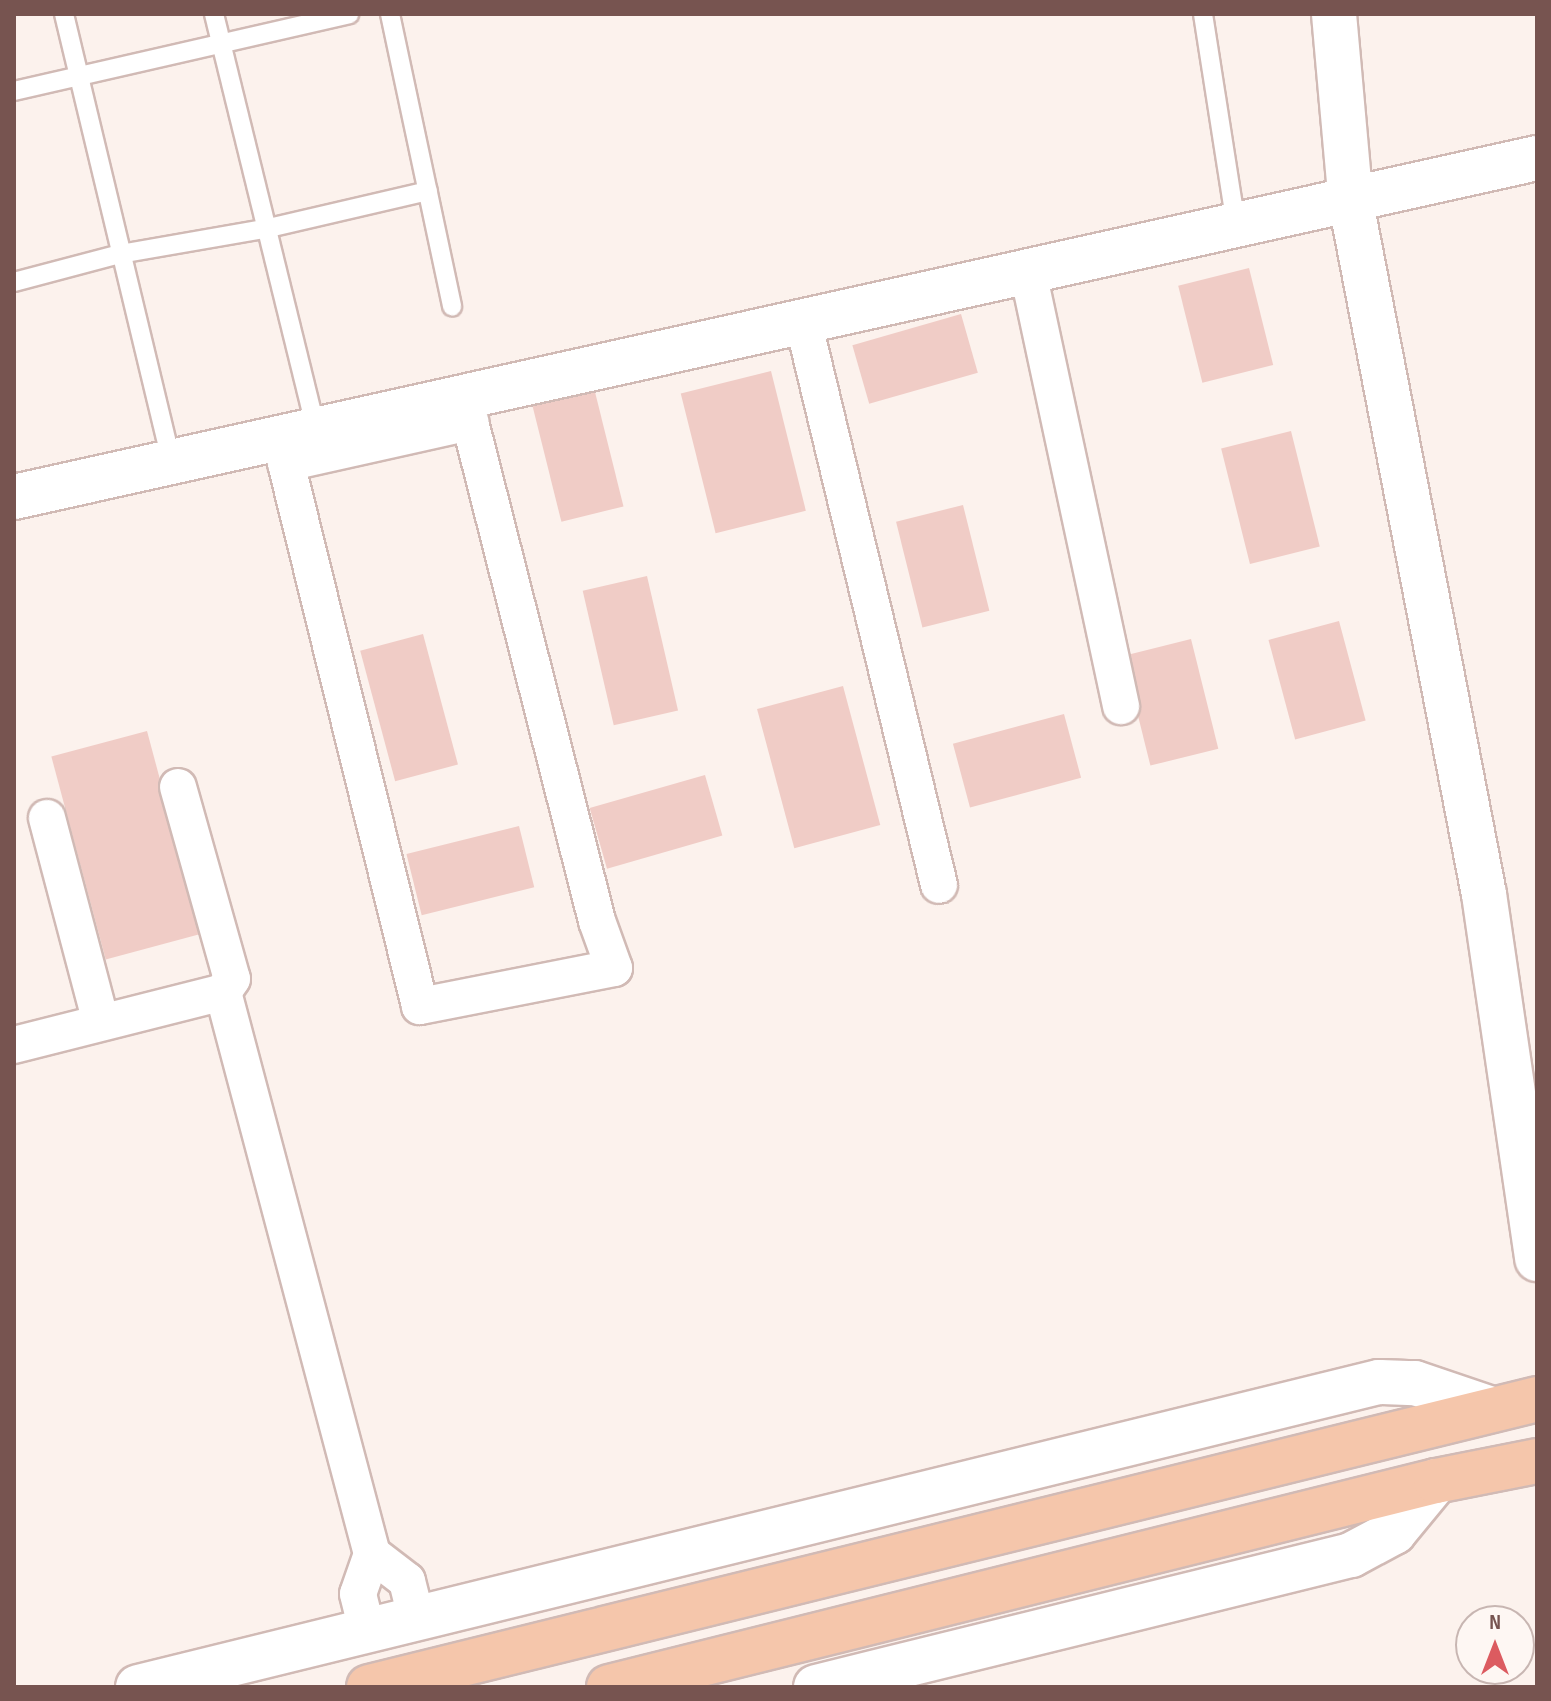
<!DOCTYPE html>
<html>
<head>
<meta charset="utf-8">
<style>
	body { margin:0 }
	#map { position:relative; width:1551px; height:1701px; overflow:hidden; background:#fcf2ed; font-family:"Sofia Sans Condensed",sans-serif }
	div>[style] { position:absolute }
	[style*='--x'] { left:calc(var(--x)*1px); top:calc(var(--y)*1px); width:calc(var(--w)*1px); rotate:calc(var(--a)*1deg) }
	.building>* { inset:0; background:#f0ccc6; transform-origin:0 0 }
	.roads { filter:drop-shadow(2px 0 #d1bab5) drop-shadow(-2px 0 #d1bab5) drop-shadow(0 2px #d1bab5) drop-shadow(0 -2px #d1bab5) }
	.service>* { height:18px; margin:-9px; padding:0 9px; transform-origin:9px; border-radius:9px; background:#fff }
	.minor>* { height:36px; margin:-18px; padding:0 18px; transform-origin:18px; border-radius:18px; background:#fff }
	.tertiary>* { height:44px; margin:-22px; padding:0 22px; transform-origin:22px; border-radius:22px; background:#fff }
	.primary>* { height:44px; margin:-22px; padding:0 22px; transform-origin:22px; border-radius:22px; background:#f5c6ab }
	span { translate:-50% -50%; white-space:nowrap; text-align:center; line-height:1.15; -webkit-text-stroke:6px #fef7f3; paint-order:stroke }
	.frame { position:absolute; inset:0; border:16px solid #775450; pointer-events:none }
	.north { position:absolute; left:1455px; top:1605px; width:80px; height:80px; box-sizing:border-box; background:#fef7f3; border:2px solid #c8b6b2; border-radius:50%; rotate:0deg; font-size:22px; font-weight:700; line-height:32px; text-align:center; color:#775450 }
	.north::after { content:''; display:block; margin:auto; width:28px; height:36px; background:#dc5b60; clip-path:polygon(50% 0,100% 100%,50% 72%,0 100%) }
</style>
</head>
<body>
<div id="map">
	<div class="building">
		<i style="left:1249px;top:268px;width:100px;height:73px;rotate:76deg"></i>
		<i style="left:961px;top:314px;width:61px;height:113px;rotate:74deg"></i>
		<i style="left:771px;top:371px;width:144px;height:93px;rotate:76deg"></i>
		<i style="left:594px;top:388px;width:122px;height:64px;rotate:76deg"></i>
		<i style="left:1291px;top:431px;width:119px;height:72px;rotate:76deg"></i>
		<i style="left:963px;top:505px;width:109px;height:69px;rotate:76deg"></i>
		<i style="left:647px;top:576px;width:138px;height:66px;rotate:77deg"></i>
		<i style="left:1339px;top:621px;width:103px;height:73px;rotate:75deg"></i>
		<i style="left:423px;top:634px;width:135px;height:65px;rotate:75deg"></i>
		<i style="left:1191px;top:639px;width:113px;height:70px;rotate:76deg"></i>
		<i style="left:843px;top:686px;width:144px;height:89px;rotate:75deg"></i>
		<i style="left:1064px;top:714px;width:66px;height:115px;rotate:75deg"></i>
		<i style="left:147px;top:731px;width:210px;height:99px;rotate:75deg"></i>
		<i style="left:705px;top:775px;width:63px;height:120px;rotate:74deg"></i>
		<i style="left:519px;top:826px;width:63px;height:116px;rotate:76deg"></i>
	</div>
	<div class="roads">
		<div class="service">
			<i style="--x:64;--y:14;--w:458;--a:76.5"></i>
			<i style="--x:214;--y:14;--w:426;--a:76.2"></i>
			<i style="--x:390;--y:14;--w:299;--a:78"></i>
			<i style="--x:1203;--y:14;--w:214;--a:81.1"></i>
			<i style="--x:14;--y:91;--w:344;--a:-12.9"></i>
			<i style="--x:14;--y:282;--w:110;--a:-14.8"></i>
			<i style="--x:120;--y:254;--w:151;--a:-9.9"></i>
			<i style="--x:269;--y:228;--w:163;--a:-13.1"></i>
		</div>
		<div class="minor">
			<i style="--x:1028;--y:272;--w:444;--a:77.9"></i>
			<i style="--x:803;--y:321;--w:580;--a:76.44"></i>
			<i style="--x:470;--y:422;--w:515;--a:75.72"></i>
			<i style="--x:597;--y:921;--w:50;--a:70.1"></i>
			<i style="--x:614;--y:968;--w:198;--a:168.9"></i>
			<i style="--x:420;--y:1006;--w:559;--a:-103.86"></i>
			<i style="--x:286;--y:463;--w:189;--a:-12.6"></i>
			<i style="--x:178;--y:787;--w:199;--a:74.3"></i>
			<i style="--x:232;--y:979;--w:16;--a:125"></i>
			<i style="--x:223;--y:992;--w:581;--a:75.15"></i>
			<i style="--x:372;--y:1554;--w:42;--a:109.3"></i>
			<i style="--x:358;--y:1594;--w:37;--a:76"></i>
			<i style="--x:47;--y:818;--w:211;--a:75.2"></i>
			<i style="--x:14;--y:1045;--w:216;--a:-14.2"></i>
			<i style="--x:372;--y:1554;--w:44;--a:37.6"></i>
			<i style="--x:407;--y:1581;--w:38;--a:76"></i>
		</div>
		<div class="tertiary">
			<i style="--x:1334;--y:14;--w:190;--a:84.9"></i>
			<i style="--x:1351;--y:203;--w:704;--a:79.11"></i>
			<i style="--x:1484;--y:894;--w:369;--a:81.7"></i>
			<i style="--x:14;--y:497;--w:1560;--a:-12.55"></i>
			<i style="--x:138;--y:1687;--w:1278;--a:-13.81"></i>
			<i style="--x:1379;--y:1382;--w:36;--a:2"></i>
			<i style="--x:1415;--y:1383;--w:81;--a:18.7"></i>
			<i style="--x:816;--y:1687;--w:551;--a:-13.86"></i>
			<i style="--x:1351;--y:1555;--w:49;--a:-28.1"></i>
			<i style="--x:1394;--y:1532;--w:66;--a:-50.5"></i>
		</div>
		<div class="primary">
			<i style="--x:369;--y:1687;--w:1203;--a:-13.85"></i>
			<i style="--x:609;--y:1687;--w:852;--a:-13.99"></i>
			<i style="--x:1436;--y:1481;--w:103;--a:-11.2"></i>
		</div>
	</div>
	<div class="frame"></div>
	<div class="north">N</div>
</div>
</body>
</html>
